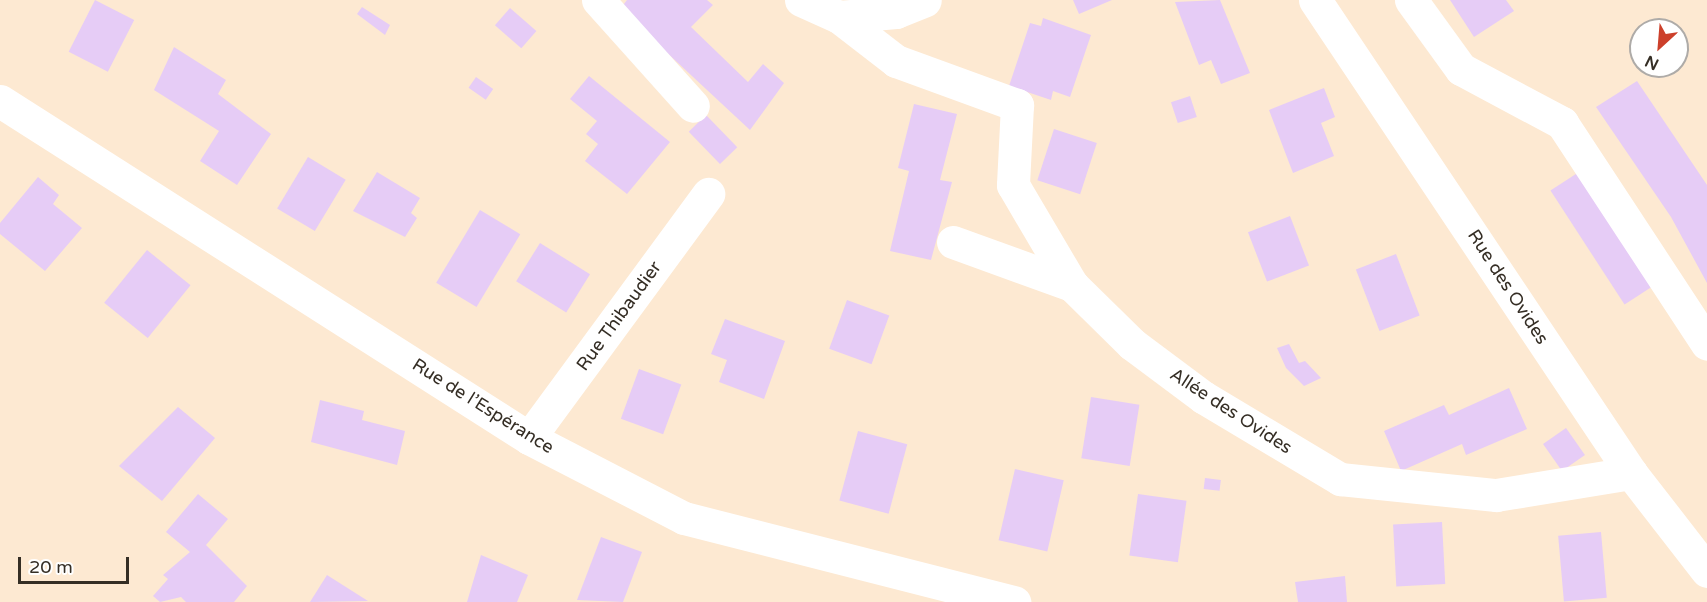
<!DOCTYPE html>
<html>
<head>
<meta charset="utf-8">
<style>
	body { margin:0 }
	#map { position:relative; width:1707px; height:602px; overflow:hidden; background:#fde9d2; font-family:"Varela Round",sans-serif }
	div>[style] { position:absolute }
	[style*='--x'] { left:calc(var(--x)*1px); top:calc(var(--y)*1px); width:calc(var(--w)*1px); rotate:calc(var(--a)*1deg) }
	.building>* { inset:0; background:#e6ccf6; transform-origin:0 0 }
	.minor>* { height:33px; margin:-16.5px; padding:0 16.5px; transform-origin:16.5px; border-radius:16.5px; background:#fff }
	span { translate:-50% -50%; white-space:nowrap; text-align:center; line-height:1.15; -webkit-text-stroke:4.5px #fff; paint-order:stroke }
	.street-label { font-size:18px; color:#352e25 }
	.north { position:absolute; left:1629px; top:18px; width:60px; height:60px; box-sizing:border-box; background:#fff; border:2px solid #aeaba8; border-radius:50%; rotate:206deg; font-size:16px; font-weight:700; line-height:24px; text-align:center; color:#352e25 }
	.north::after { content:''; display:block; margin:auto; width:21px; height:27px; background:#cc402b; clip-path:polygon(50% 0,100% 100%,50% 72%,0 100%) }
	.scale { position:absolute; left:18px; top:557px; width:111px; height:27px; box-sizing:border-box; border:3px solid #352e25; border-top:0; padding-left:8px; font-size:18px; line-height:21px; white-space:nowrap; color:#352e25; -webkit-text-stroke:4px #fff; paint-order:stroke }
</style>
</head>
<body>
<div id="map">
	<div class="building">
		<i style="left:95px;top:0;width:44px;height:58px;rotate:27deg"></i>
		<i style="clip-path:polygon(627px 0,707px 0,713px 5px,691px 27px,748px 82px,763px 64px,784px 83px,750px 130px,620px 9px)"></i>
		<i style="clip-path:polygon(1073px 0,1112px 0,1079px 14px)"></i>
		<i style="clip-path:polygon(1220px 0,1250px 73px,1221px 84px,1211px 60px,1199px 65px,1175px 2px)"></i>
		<i style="clip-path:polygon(1450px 0,1506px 0,1514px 11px,1474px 37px)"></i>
		<i style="clip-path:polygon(362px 7px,390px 25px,385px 35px,357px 14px)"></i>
		<i style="left:510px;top:8px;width:35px;height:23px;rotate:41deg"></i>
		<i style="clip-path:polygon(1043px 18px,1091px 35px,1070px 97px,1053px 91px,1051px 100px,1009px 86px,1030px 23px,1041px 26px)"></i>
		<i style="clip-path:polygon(174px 47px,226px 80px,218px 94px,271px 134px,237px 185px,200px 161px,219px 131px,154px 90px)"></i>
		<i style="clip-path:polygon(589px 76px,670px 142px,627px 194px,585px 161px,598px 144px,586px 134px,597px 121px,570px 99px)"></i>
		<i style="left:476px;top:77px;width:21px;height:13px;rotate:35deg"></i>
		<i style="clip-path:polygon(1637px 81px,1707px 185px,1707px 283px,1671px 217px,1596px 107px)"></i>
		<i style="clip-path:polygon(1324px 88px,1335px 117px,1321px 123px,1334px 156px,1293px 173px,1269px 110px)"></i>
		<i style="left:1190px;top:96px;width:22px;height:20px;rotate:72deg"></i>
		<i style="clip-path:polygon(914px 104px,957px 114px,940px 180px,952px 182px,931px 260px,890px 251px,909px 171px,898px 168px)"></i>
		<i style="left:706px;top:115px;width:45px;height:24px;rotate:46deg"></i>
		<i style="left:1054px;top:129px;width:45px;height:54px;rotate:18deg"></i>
		<i style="left:308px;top:157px;width:44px;height:60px;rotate:31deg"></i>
		<i style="clip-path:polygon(377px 172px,420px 198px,411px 213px,417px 218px,405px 237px,353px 211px)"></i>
		<i style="left:1579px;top:172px;width:136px;height:34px;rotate:57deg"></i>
		<i style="clip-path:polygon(38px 177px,59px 195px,53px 204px,82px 228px,45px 271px,0 234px,0 223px)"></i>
		<i style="left:480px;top:210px;width:47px;height:85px;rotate:31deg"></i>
		<i style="left:1290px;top:216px;width:53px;height:45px;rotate:69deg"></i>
		<i style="left:540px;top:243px;width:59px;height:45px;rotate:32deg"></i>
		<i style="left:147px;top:250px;width:56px;height:68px;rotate:39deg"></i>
		<i style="left:1396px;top:254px;width:66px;height:43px;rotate:69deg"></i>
		<i style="left:847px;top:300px;width:45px;height:52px;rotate:20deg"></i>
		<i style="clip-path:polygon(725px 319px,785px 341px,764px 399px,719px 382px,727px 360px,711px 354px)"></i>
		<i style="clip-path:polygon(1289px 344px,1299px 363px,1305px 361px,1321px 378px,1304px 386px,1286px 368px,1277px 348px)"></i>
		<i style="left:639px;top:369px;width:45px;height:53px;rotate:20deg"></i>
		<i style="clip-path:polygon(1509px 388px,1527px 429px,1466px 455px,1462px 444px,1401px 471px,1384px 431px,1444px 405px,1449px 415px)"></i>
		<i style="left:1091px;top:397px;width:49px;height:62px;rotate:9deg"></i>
		<i style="clip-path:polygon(320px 400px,364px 411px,362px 420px,405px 431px,397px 465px,311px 442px)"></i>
		<i style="clip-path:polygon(178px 407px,215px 438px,162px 501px,119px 466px)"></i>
		<i style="left:1566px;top:428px;width:33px;height:28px;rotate:55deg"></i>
		<i style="left:858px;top:431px;width:51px;height:72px;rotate:15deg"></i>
		<i style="left:1015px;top:469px;width:50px;height:73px;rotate:13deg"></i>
		<i style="left:1205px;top:478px;width:16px;height:11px;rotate:7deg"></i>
		<i style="clip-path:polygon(198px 494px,228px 519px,206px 545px,247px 586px,234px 602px,186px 602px,181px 597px,160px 602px,153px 596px,168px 579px,163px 575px,190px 552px,166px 532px)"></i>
		<i style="left:1138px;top:494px;width:49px;height:62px;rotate:8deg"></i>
		<i style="left:1442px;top:522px;width:62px;height:49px;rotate:87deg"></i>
		<i style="left:1601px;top:532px;width:66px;height:43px;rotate:85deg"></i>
		<i style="clip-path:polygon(601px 537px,642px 552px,623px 602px,577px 600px)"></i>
		<i style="clip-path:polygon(481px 555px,528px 575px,517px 602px,467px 602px)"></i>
		<i style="clip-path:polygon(327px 575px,368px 601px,310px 602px)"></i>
		<i style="clip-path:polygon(1345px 576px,1347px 602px,1298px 602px,1295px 582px)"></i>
	</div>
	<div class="minor">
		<i style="--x:598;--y:0;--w:142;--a:48.1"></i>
		<i style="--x:801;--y:0;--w:42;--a:24.1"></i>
		<i style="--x:839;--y:17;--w:57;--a:-5"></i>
		<i style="--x:896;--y:12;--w:31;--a:-22"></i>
		<i style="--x:1315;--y:0;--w:569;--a:56.25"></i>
		<i style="--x:1631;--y:473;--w:124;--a:52.2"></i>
		<i style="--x:1411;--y:0;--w:85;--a:54.1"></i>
		<i style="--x:1461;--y:69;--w:115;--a:28.1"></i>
		<i style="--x:1562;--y:123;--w:264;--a:56.7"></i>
		<i style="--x:839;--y:17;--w:72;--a:37.7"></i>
		<i style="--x:896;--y:61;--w:129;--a:20"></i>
		<i style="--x:1017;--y:105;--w:80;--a:92.9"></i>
		<i style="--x:1013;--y:185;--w:116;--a:59.5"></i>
		<i style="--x:1072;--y:285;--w:84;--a:44.5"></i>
		<i style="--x:1132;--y:344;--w:89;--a:36.7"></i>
		<i style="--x:1203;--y:397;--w:160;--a:30.9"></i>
		<i style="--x:1340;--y:479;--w:157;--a:5.9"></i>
		<i style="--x:1496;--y:495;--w:137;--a:-9.3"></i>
		<i style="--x:0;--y:101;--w:627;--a:32.5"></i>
		<i style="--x:529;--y:438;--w:174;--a:27.3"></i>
		<i style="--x:684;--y:518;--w:341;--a:14.3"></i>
		<i style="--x:953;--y:242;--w:127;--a:19.9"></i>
		<i style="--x:529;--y:438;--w:303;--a:-53.7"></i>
	</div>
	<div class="street-label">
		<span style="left:1508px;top:287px;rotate:57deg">Rue des Ovides</span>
		<span style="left:619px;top:316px;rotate:-54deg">Rue Thibaudier</span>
		<span style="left:483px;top:406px;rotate:32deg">Rue de l’Espérance</span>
		<span style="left:1231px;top:411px;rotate:33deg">Allée des Ovides</span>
	</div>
	<div class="north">N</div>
	<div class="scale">20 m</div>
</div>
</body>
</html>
